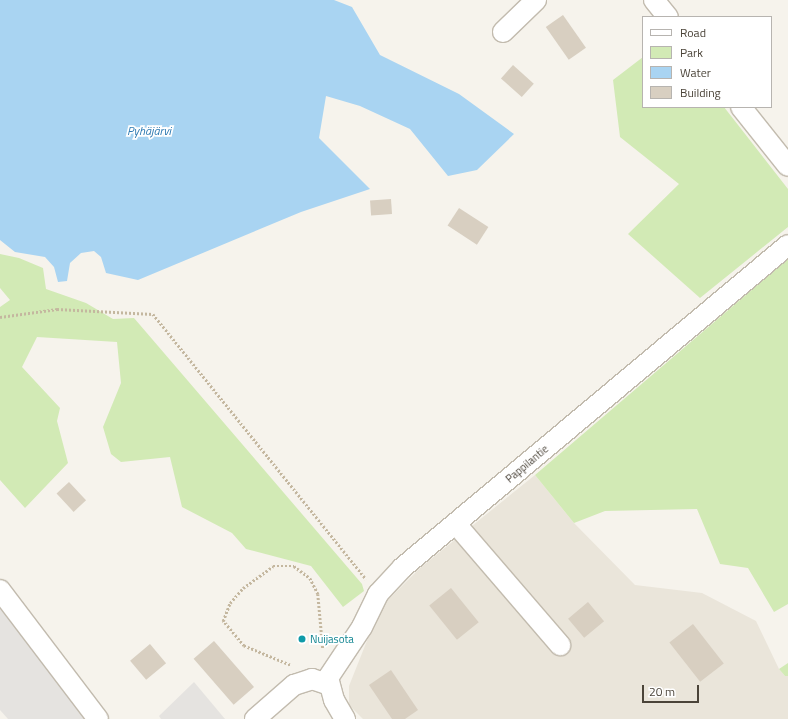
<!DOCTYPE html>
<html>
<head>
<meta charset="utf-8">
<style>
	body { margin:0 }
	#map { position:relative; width:788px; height:719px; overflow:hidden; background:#f6f3ec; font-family:"Titillium Web",sans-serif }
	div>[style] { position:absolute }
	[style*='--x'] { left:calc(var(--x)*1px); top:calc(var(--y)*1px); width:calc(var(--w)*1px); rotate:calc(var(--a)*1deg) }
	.residential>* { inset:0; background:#eae5da }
	.green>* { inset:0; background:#d2eab5 }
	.parking>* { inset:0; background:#e5e3e0 }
	.water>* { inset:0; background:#a9d4f2 }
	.building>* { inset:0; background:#d8cfc1; transform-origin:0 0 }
	.path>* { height:2.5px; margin-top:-1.25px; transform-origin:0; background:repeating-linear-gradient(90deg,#c4b79f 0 2px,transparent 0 4px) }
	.roads { filter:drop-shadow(1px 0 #c2bbae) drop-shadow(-1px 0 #c2bbae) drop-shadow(0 1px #c2bbae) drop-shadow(0 -1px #c2bbae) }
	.street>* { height:20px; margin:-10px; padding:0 10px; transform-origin:10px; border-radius:10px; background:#fff }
	.dots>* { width:11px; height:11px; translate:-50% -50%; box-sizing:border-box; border:2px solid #fff; border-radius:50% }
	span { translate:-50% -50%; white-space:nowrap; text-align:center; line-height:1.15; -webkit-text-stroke:3.5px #fff; paint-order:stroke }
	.street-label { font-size:11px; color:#4b4439 }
	.culture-label { font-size:11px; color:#0d838f }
	.left { translate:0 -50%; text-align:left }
	.water-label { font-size:12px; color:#2e7ab2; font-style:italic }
	.legend { position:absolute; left:642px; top:16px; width:130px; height:92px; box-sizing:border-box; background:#fff; border:1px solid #b7b4b0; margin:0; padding:5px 7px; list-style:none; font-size:12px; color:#4b4439 }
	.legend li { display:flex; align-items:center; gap:8px; height:20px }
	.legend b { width:20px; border:1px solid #b7b4b0 }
	.scale { position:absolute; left:642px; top:685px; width:57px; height:18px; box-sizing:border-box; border:2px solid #4b4439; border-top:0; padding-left:5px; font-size:12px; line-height:14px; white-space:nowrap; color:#4b4439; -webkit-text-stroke:3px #fff; paint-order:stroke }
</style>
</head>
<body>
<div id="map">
	<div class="residential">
		<i style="clip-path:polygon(535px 475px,574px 523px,635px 585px,702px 593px,756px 621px,779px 669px,785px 676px,788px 676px,788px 719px,363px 719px,349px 705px,349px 686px,380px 608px,420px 568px)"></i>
	</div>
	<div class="green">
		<i style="clip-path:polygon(643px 57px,643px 107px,724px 107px,788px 189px,788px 227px,700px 298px,628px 234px,679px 184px,620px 137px,613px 80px)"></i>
		<i style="clip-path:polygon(0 254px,19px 258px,43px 268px,46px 289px,86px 303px,113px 319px,134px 318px,362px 584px,364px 591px,343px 607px,311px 566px,246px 549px,232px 533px,182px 507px,170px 457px,121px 462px,111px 454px,103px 427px,121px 383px,117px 342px,37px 337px,22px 367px,60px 408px,57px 421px,68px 463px,25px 508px,0 480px,0 307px,10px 300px,0 288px)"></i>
		<i style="clip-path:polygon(788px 259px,788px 604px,774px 612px,748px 568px,720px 564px,697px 509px,605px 511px,574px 523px,535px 475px)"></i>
		<i style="clip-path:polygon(788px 663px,788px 676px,785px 676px,779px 669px)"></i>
	</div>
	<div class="parking">
		<i style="clip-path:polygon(0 599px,89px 719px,8px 719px,0 710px)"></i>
		<i style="clip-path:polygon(194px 682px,225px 719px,161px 719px,159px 716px)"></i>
	</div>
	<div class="water">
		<i style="clip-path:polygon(0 0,334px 0,352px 7px,380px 55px,459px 94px,514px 134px,477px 170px,448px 176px,410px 129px,360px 106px,326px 96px,319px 138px,370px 189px,301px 212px,138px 280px,106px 273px,101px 257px,94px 251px,81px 253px,70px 263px,67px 281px,58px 282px,54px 267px,45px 257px,15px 252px,0 240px)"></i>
	</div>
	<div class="building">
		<i style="left:563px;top:15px;width:40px;height:21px;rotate:55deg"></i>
		<i style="left:513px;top:65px;width:28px;height:18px;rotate:42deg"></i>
		<i style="left:391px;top:199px;width:15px;height:21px;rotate:86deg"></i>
		<i style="left:459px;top:208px;width:35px;height:21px;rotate:33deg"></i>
		<i style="left:69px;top:482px;width:25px;height:17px;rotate:47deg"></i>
		<i style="left:451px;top:588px;width:44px;height:28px;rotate:51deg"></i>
		<i style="left:588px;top:602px;width:25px;height:26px;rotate:50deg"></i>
		<i style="left:693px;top:624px;width:50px;height:30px;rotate:52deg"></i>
		<i style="left:214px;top:641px;width:61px;height:27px;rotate:49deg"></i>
		<i style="left:150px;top:644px;width:25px;height:26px;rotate:50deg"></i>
		<i style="clip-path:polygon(391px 670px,418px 710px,405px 719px,392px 719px,369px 685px)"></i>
	</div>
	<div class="path">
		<i style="--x:0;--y:317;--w:58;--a:-8"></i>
		<i style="--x:57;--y:309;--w:96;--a:3"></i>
		<i style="--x:153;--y:314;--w:340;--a:51.2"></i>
		<i style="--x:290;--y:665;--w:50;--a:-157.6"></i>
		<i style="--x:244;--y:646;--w:33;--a:-130"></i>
		<i style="--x:223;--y:621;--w:19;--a:-69"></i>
		<i style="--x:230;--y:603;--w:20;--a:-49"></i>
		<i style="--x:243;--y:588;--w:37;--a:-36"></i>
		<i style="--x:273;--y:566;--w:21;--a:0"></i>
		<i style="--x:294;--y:566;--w:20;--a:37"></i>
		<i style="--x:310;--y:578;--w:18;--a:63"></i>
		<i style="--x:318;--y:594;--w:55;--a:84.8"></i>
	</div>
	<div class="roads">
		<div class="street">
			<i style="--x:654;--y:0;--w:22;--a:51"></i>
			<i style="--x:503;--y:32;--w:46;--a:-44.1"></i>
			<i style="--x:741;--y:107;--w:75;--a:51.5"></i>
			<i style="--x:456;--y:524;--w:160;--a:49.3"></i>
			<i style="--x:0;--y:590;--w:162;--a:52.8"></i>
			<i style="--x:255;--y:719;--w:52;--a:-41.1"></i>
			<i style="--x:294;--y:685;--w:19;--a:-18"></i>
			<i style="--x:312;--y:679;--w:18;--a:19"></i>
			<i style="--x:345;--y:719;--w:22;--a:-120"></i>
			<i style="--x:334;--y:700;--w:23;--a:-105"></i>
			<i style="--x:328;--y:678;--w:61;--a:-56.3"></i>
			<i style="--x:362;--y:627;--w:37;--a:-64"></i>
			<i style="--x:378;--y:594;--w:35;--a:-47"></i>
			<i style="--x:402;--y:568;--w:503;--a:-39.92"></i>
		</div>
	</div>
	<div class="dots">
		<i style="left:302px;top:639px;background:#0f9aa8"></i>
	</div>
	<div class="street-label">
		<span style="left:527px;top:464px;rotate:-40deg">Pappilantie</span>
	</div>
	<div class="culture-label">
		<span class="left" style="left:310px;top:639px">Nuijasota</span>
	</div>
	<div class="water-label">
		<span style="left:149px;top:131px">Pyhäjärvi</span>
	</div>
	<ul class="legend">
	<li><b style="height:5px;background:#fff"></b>Road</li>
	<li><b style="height:11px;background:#d2eab5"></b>Park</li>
	<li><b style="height:11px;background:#a9d4f2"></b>Water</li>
	<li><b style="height:11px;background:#d8cfc1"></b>Building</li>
	</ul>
	<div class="scale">20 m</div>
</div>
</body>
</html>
